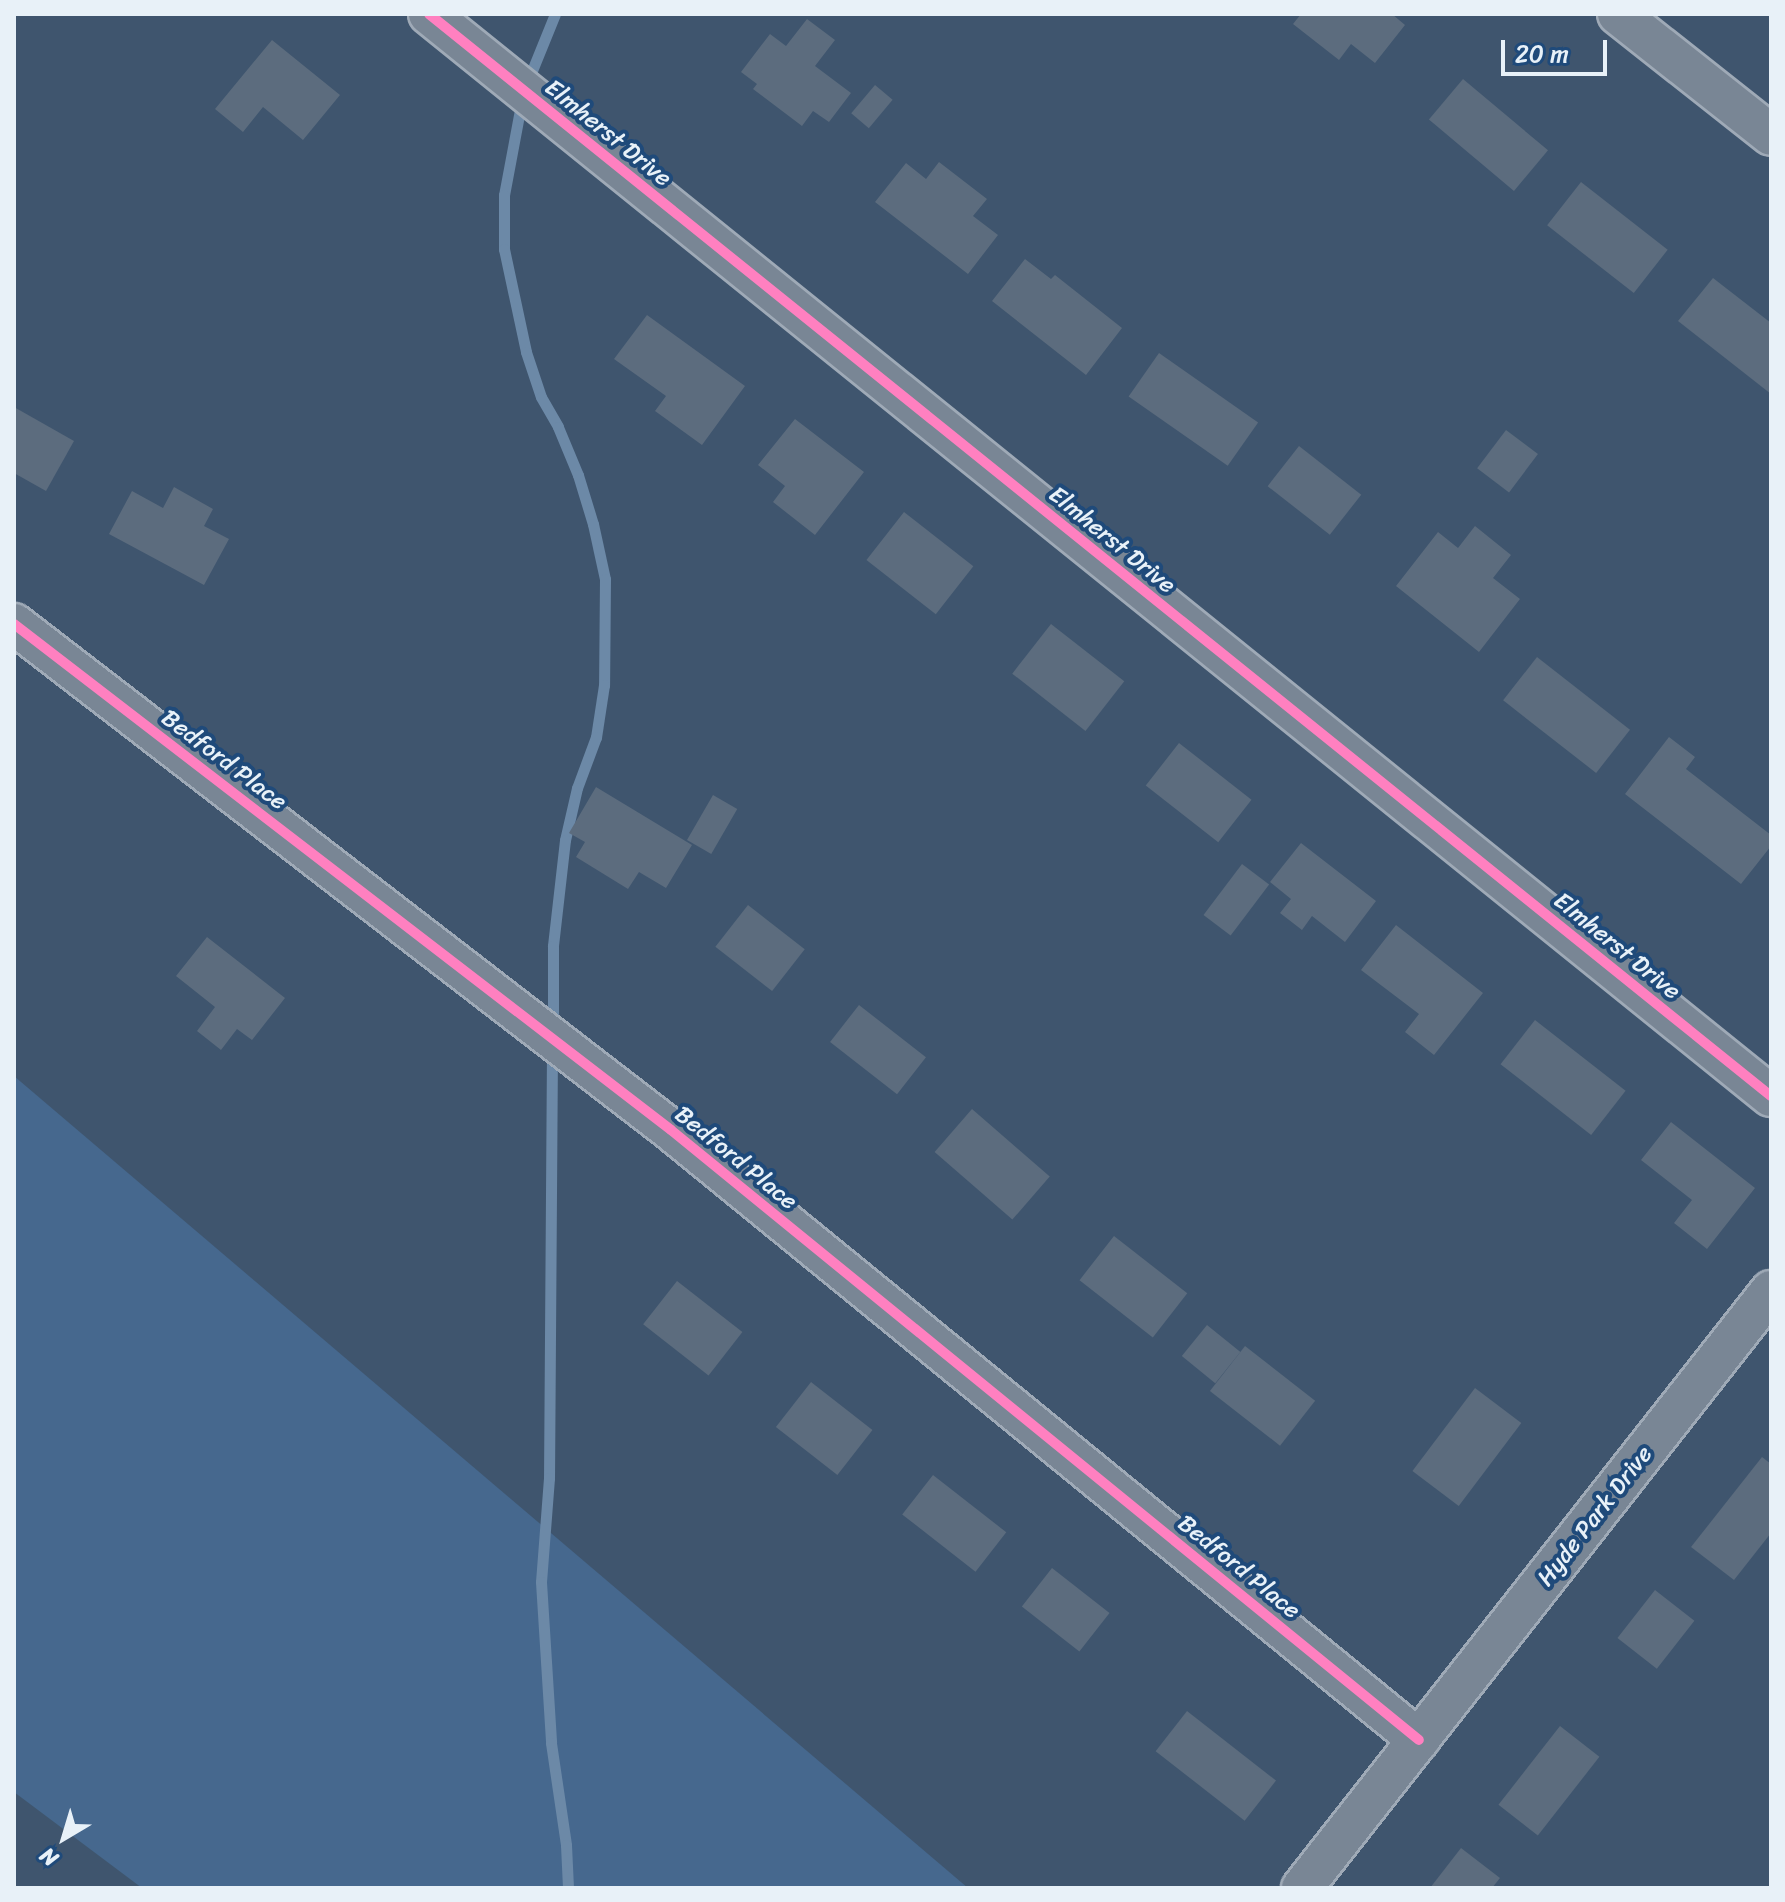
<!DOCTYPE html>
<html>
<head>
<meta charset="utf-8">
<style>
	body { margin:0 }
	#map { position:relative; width:1785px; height:1902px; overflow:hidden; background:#3f556e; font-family:Sriracha,sans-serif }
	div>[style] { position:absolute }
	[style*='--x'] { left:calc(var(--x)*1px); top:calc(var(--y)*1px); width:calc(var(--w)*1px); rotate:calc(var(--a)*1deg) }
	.green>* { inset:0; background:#46688e }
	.stream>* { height:11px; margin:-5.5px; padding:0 5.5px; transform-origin:5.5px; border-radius:5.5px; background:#6c89a7 }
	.building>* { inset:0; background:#5c6c7e; transform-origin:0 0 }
	.roads { filter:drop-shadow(2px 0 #9faab7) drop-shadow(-2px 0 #9faab7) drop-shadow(0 2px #9faab7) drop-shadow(0 -2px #9faab7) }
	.street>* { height:40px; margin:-20px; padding:0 20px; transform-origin:20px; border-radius:20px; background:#798695 }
	.cycleway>* { height:10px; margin:-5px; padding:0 5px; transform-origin:5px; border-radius:5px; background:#ff80c0 }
	span { translate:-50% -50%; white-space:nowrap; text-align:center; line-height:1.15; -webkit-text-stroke:8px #1f4a7a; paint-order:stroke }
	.street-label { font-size:24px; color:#e8f1f8 }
	.frame { position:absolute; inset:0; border:16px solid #e8f1f8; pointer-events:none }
	.north { position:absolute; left:24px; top:1798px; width:80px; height:80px; -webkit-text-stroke:6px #1f4a7a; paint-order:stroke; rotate:218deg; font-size:22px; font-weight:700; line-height:32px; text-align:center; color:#e8f1f8 }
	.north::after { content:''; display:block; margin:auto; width:28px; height:36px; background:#e8f1f8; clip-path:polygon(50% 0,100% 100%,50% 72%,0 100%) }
	.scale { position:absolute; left:1501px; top:40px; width:106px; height:36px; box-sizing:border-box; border:4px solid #e8f1f8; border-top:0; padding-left:10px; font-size:24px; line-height:28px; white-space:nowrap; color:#e8f1f8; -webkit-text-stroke:6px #1f4a7a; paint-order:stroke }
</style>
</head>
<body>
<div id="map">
	<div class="green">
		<i style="clip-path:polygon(14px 1076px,968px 1888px,142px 1888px,14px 1792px)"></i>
	</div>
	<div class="stream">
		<i style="--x:527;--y:83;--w:74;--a:-67.9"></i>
		<i style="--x:522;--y:99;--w:98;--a:100.6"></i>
		<i style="--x:504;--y:195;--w:54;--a:90"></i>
		<i style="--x:504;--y:249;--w:105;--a:77.9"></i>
		<i style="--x:526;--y:352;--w:47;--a:71.6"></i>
		<i style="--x:541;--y:397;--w:34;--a:60"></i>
		<i style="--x:558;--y:427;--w:52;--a:67.4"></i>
		<i style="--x:578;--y:475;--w:51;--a:73"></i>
		<i style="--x:593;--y:524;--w:56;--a:77.7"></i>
		<i style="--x:605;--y:579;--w:106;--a:90.5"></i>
		<i style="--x:604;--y:685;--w:53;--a:98.7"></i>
		<i style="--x:596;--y:737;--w:54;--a:110.4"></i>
		<i style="--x:577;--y:788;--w:53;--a:103"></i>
		<i style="--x:565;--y:840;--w:107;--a:96.5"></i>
		<i style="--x:553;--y:946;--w:79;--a:90"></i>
		<i style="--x:552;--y:1050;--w:428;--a:90.4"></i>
		<i style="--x:549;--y:1478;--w:104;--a:94.4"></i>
		<i style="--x:541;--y:1582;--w:161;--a:86.4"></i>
		<i style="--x:551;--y:1743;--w:103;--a:81.6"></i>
		<i style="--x:566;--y:1845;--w:43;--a:87.3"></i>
	</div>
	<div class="building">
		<i style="clip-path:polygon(1301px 14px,1392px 14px,1405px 25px,1375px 63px,1351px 44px,1339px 60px,1293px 24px)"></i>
		<i style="clip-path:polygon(807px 19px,835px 40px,815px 66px,851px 93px,829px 122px,813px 111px,802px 126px,753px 89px,757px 84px,741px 72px,770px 34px,786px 46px)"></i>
		<i style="clip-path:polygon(272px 40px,340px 95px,303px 140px,263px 107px,243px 132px,215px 109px)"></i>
		<i style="left:1463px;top:79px;width:111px;height:53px;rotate:40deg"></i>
		<i style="left:875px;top:85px;width:23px;height:37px;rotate:40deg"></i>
		<i style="clip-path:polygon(939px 162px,987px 199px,973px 216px,998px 235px,968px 274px,875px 202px,906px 163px,926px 179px)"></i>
		<i style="left:1581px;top:182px;width:110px;height:55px;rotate:38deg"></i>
		<i style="clip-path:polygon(1025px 259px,1051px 279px,1055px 275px,1122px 328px,1086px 375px,992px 301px)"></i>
		<i style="clip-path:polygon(1713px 278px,1771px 323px,1771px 394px,1678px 321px)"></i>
		<i style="clip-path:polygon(647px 315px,745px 386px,702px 445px,655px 411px,666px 396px,614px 359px)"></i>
		<i style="left:1159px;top:353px;width:121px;height:53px;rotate:35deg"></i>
		<i style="clip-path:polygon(14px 407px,74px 441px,46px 491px,14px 473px)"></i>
		<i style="clip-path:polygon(795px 419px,864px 472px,815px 535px,773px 502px,785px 486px,758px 465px)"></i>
		<i style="left:1506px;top:430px;width:40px;height:48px;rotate:37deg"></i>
		<i style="left:1299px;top:446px;width:79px;height:51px;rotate:38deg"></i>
		<i style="clip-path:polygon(174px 487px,213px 509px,204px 526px,229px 539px,204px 585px,109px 534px,132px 491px,163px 508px)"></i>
		<i style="left:904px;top:512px;width:88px;height:61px;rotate:38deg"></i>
		<i style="clip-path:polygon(1475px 526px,1511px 555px,1493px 578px,1520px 599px,1479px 652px,1396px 586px,1438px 532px,1458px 548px)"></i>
		<i style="left:1051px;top:624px;width:93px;height:63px;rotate:38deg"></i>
		<i style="left:1537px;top:657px;width:118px;height:55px;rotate:38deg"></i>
		<i style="clip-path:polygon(1669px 737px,1695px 757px,1686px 769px,1771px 835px,1771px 846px,1741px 884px,1625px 794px)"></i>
		<i style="left:1179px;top:743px;width:92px;height:54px;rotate:38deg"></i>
		<i style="clip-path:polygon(596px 787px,692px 845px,666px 888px,639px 872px,628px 889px,576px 857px,585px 842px,569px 833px)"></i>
		<i style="left:713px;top:795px;width:28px;height:52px;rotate:30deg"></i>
		<i style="clip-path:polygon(1301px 843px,1376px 901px,1345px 942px,1312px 916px,1302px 930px,1280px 913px,1291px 899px,1270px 882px)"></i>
		<i style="left:1242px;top:864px;width:34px;height:64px;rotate:37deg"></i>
		<i style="left:748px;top:905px;width:72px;height:53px;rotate:38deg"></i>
		<i style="clip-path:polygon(1396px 925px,1483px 993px,1434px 1055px,1405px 1032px,1419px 1014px,1361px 970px)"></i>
		<i style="clip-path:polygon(207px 937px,285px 998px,252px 1040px,237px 1029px,221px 1050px,197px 1031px,215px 1007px,176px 976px)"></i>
		<i style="left:859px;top:1005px;width:85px;height:47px;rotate:38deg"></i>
		<i style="left:1535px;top:1020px;width:115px;height:56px;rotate:38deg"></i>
		<i style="left:972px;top:1109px;width:103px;height:57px;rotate:41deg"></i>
		<i style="clip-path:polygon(1671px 1122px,1755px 1188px,1707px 1249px,1674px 1223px,1692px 1200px,1641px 1160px)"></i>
		<i style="left:1114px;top:1236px;width:93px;height:56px;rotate:38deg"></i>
		<i style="left:677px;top:1281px;width:83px;height:55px;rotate:38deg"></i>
		<i style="left:1207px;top:1325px;width:43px;height:40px;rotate:39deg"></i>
		<i style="left:1245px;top:1346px;width:89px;height:57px;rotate:38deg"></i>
		<i style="left:811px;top:1382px;width:78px;height:57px;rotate:38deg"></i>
		<i style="left:1475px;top:1388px;width:58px;height:104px;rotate:37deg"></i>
		<i style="clip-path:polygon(1762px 1457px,1771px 1464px,1771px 1533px,1734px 1580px,1691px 1547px)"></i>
		<i style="left:933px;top:1475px;width:93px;height:50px;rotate:38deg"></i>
		<i style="left:1052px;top:1568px;width:73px;height:49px;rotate:38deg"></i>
		<i style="left:1655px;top:1590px;width:50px;height:61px;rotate:38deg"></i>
		<i style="left:1187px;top:1711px;width:113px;height:51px;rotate:38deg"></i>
		<i style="left:1560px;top:1726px;width:50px;height:100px;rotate:38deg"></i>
		<i style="clip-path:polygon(1461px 1848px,1500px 1878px,1492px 1888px,1430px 1888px)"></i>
	</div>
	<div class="roads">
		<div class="street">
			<i style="--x:429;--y:14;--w:1724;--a:38.88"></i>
			<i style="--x:1618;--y:14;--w:195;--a:38.3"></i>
			<i style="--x:14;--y:624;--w:829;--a:37.6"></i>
			<i style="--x:671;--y:1130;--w:965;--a:39.2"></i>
			<i style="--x:1302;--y:1888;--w:759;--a:-51.85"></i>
		</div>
	</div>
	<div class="cycleway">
		<i style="--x:429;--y:14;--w:1724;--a:38.88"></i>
		<i style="--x:14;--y:624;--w:829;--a:37.6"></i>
		<i style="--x:671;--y:1130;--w:965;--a:39.2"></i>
	</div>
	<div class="street-label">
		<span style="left:608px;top:133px;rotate:39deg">Elmherst Drive</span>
		<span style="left:1112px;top:540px;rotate:39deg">Elmherst Drive</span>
		<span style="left:224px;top:760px;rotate:37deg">Bedford Place</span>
		<span style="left:1617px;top:946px;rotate:39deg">Elmherst Drive</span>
		<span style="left:736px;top:1158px;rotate:39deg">Bedford Place</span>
		<span style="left:1595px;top:1516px;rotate:-52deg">Hyde Park Drive</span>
		<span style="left:1239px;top:1567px;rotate:39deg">Bedford Place</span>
	</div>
	<div class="frame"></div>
	<div class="north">N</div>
	<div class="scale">20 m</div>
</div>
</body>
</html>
